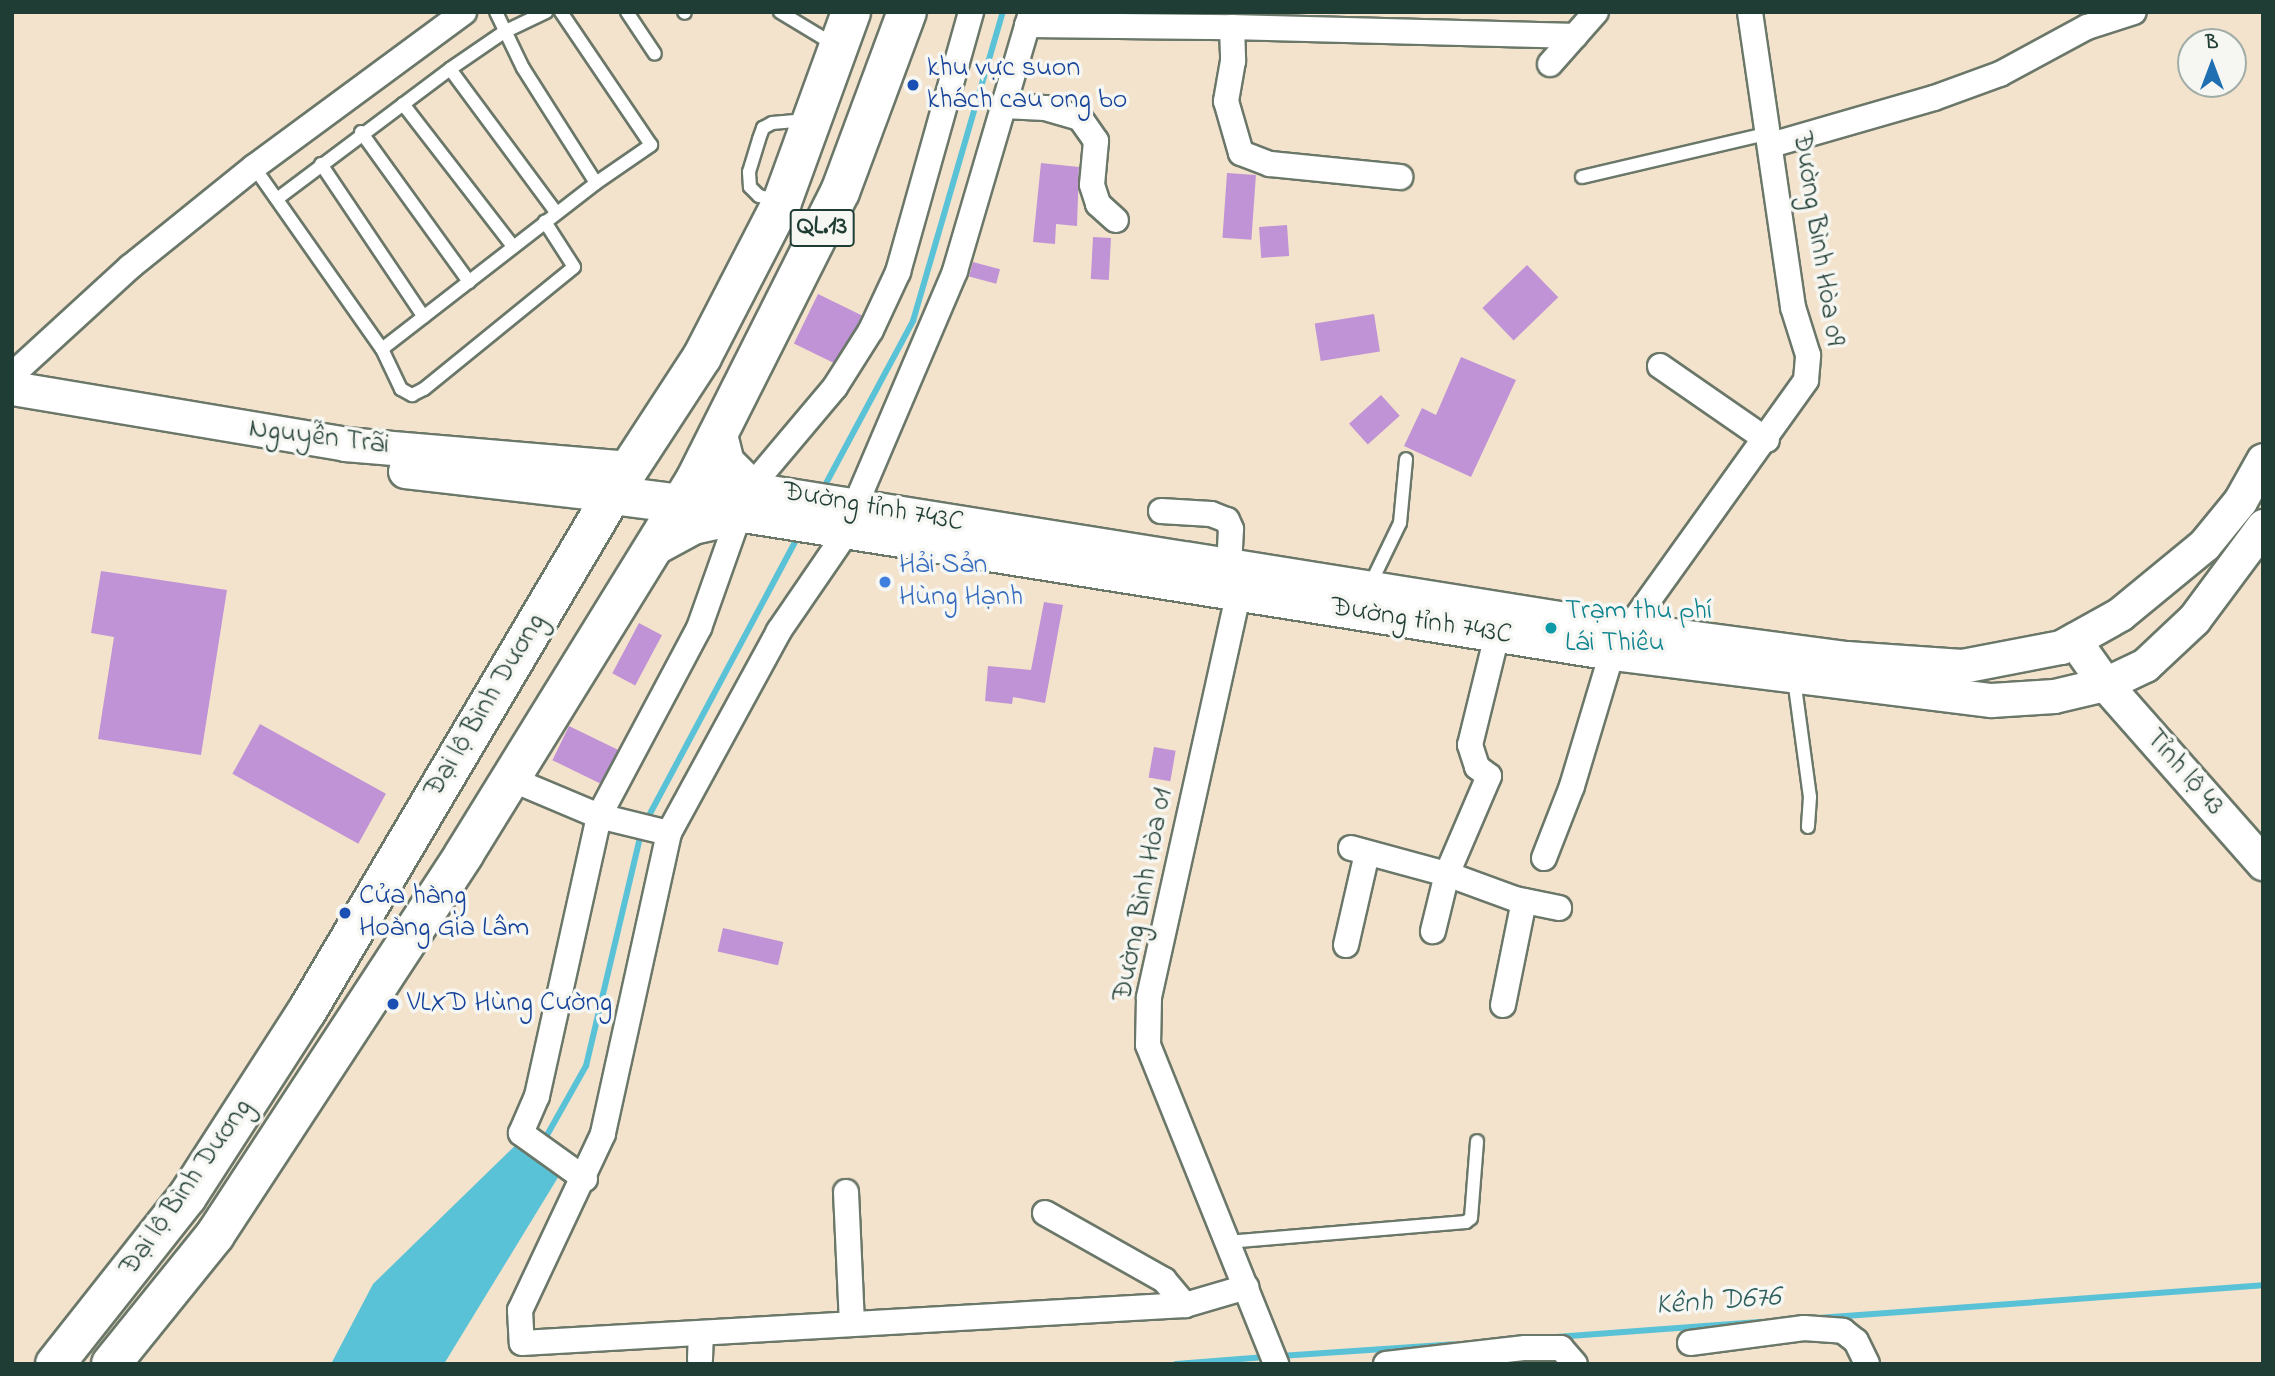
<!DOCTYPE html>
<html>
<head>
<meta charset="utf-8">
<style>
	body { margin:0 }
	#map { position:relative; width:2275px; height:1376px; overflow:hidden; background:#f4e3cc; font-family:"Indie Flower",sans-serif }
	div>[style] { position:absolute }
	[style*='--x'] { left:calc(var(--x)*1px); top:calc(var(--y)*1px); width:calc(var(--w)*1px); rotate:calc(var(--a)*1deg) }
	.water>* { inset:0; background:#5ac2d6 }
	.stream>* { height:6px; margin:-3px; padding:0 3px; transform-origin:3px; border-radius:3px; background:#5ac2d6 }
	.building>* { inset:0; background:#bf93d5; transform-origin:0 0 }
	.roads { filter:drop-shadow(2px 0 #6a7769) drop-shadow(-2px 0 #6a7769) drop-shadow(0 2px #6a7769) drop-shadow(0 -2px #6a7769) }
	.lane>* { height:12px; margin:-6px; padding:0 6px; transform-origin:6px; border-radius:6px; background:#fff }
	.street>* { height:24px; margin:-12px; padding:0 12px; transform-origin:12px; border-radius:12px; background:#fff }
	.secondary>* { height:33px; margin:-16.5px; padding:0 16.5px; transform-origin:16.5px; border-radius:16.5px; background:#fff }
	.highway>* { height:38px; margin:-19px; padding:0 19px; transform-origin:19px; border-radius:19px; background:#fff }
	.dots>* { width:19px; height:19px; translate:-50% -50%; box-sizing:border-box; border:4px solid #f6f6f2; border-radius:50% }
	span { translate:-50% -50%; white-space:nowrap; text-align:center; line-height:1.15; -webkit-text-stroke:7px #f6f6f2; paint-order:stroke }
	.shield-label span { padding:2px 5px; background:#f6f6f2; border:2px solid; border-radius:5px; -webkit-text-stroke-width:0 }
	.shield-label { font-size:26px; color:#1f3d34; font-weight:700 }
	.transit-label { font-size:28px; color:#164399 }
	.left { translate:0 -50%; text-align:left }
	.street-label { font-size:28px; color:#1f3d34 }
	.shop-label { font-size:28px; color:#366cbe }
	.culture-label { font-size:28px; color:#0d838f }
	.water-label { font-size:30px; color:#2e5e5c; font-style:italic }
	.frame { position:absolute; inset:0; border:14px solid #1f3d34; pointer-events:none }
	.north { position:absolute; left:2177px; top:28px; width:70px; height:70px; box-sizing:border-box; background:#f6f6f2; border:2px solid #a0aca6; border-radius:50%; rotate:0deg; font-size:19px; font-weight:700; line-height:28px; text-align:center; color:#1f3d34 }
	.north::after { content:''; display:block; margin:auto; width:24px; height:32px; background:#1f6fb2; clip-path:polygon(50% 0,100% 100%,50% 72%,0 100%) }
</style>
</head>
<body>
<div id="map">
	<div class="water">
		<i style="clip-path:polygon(525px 1136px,568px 1161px,444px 1364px,331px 1364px,373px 1284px)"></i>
	</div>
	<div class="stream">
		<i style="--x:823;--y:489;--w:191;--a:-61.8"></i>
		<i style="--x:913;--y:321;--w:322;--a:-73.8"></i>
		<i style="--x:645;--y:823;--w:329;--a:-61.9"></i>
		<i style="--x:542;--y:1144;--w:90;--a:-60.6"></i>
		<i style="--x:586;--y:1066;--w:239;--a:-76.7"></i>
		<i style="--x:1818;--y:1318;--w:446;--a:-4.2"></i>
		<i style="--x:1556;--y:1337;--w:207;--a:-4.2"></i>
		<i style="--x:1280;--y:1356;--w:174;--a:-3.9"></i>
		<i style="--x:1176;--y:1364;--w:90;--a:-4.4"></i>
	</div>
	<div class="building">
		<i style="clip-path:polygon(1041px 163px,1079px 167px,1077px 226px,1056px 224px,1055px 244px,1033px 242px)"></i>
		<i style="left:1227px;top:173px;width:29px;height:65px;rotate:4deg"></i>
		<i style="left:1287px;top:225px;width:31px;height:28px;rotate:86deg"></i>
		<i style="left:1093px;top:237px;width:18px;height:42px;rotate:3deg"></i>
		<i style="left:973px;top:262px;width:28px;height:15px;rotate:15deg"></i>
		<i style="left:1527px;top:265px;width:45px;height:62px;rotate:46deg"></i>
		<i style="left:818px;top:294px;width:49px;height:55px;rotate:26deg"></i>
		<i style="left:1374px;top:314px;width:38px;height:60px;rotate:81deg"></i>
		<i style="clip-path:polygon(1461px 357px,1516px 380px,1471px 477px,1404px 446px,1422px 408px,1436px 415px)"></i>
		<i style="left:1381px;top:395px;width:28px;height:43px;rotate:48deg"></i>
		<i style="clip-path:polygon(101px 571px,227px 590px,201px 755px,98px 739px,114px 637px,91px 633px)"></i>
		<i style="clip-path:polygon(1044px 602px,1063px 605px,1045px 703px,1013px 697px,1012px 704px,985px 701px,988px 666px,1031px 670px)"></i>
		<i style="left:639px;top:623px;width:26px;height:57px;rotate:28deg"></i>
		<i style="left:260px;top:724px;width:144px;height:57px;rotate:29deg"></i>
		<i style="left:569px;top:726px;width:55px;height:38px;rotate:26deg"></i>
		<i style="left:1154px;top:747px;width:22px;height:31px;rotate:10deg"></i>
		<i style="left:723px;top:928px;width:62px;height:24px;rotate:13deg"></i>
	</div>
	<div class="roads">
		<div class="lane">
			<i style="--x:496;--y:12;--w:62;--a:64.3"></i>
			<i style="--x:523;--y:68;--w:136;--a:57.6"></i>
			<i style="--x:596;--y:183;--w:67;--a:-34.6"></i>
			<i style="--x:651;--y:145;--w:161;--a:-124.1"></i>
			<i style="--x:627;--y:12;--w:50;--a:56.3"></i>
			<i style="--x:684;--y:12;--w:1;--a:45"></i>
			<i style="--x:780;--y:12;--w:62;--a:31.1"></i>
			<i style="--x:450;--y:69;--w:177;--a:53.5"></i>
			<i style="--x:403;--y:104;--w:178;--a:52.3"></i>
			<i style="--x:361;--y:132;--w:185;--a:54.2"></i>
			<i style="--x:321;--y:164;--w:184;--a:56.1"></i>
			<i style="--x:254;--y:167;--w:223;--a:54.9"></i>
			<i style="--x:382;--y:349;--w:271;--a:-37.8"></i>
			<i style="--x:1582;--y:177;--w:192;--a:-13.2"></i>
			<i style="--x:277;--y:199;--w:216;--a:-36.9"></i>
			<i style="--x:450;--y:69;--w:65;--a:-34.4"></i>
			<i style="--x:504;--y:32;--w:47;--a:-25.5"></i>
			<i style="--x:778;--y:201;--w:20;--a:-165"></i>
			<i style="--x:759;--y:196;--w:13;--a:-135"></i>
			<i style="--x:750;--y:187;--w:15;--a:-94"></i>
			<i style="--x:749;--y:172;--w:34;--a:-73"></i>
			<i style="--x:759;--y:139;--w:12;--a:-70"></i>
			<i style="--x:763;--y:128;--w:10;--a:-29"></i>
			<i style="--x:772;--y:123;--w:35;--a:-5"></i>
			<i style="--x:382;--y:349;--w:44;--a:64.6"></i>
			<i style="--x:401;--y:389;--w:13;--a:29"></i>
			<i style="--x:412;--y:395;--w:13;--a:-27"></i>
			<i style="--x:424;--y:389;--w:193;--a:-39.1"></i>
			<i style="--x:574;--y:267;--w:54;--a:-122.8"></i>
			<i style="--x:1370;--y:585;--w:69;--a:-64.2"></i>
			<i style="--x:1400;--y:523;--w:64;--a:-84.6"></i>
			<i style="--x:1794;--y:679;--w:119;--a:82.3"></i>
			<i style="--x:1810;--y:797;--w:30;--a:94"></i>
			<i style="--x:1227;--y:1242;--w:240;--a:-4.8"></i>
			<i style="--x:1466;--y:1222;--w:6;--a:-39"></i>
			<i style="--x:1471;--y:1218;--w:77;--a:-85.5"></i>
		</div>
		<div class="street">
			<i style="--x:1027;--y:25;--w:205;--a:0.6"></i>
			<i style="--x:1232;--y:27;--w:34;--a:88"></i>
			<i style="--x:1233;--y:61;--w:41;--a:99.9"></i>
			<i style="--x:1226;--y:101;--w:54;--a:73.9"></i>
			<i style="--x:1241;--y:153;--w:31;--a:21"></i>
			<i style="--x:1270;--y:164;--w:131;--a:5.7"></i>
			<i style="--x:1232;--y:27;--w:343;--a:1.5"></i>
			<i style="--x:1550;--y:64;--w:69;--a:-48.5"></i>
			<i style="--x:1004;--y:106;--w:41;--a:2.8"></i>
			<i style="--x:1045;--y:108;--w:36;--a:16"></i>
			<i style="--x:1080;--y:118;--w:28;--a:55"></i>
			<i style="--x:1096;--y:141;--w:44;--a:95.2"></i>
			<i style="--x:1092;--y:185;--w:20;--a:72"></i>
			<i style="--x:1098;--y:204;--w:24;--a:42"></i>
			<i style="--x:1771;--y:145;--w:170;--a:-16.1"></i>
			<i style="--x:1934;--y:98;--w:70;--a:-20"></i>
			<i style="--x:2000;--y:74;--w:99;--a:-28.4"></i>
			<i style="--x:2087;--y:27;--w:49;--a:-17.7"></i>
			<i style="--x:1660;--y:366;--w:130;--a:34.7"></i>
			<i style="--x:12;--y:375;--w:160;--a:-42.5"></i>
			<i style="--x:130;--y:267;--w:159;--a:-38.9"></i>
			<i style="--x:254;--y:167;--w:261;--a:-36.4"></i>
			<i style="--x:750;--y:488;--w:132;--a:-49.9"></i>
			<i style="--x:835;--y:387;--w:67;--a:-57.7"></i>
			<i style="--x:871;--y:330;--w:64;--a:-65"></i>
			<i style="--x:898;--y:272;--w:270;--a:-74.3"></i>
			<i style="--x:855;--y:506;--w:255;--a:-66.9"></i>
			<i style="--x:955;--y:271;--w:270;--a:-73.6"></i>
			<i style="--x:1161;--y:511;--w:50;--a:3.4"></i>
			<i style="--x:1211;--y:514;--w:17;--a:21"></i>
			<i style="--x:1227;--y:520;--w:10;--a:66"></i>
			<i style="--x:1231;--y:529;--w:35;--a:93"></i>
			<i style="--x:846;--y:533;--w:119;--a:124.4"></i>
			<i style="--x:779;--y:631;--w:230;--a:118.6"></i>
			<i style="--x:669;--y:833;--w:308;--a:102.4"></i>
			<i style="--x:603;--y:1134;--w:195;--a:115.2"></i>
			<i style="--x:520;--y:1310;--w:33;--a:87"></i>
			<i style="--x:522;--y:1343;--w:664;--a:-3.28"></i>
			<i style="--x:1185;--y:1305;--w:64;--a:-16.4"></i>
			<i style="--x:1239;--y:591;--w:417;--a:102.5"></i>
			<i style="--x:1149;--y:998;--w:47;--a:91.2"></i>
			<i style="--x:1148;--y:1045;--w:344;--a:68.1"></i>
			<i style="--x:1628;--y:629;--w:306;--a:-54.4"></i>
			<i style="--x:1806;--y:380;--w:25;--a:-85"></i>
			<i style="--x:1808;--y:355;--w:50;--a:-107.4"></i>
			<i style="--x:1793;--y:307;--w:298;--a:-98.3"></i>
			<i style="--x:1497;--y:635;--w:113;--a:103.8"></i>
			<i style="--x:1470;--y:745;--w:23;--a:72"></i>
			<i style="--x:1477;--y:767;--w:15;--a:37"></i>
			<i style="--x:1489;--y:776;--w:107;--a:113.2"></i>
			<i style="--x:1447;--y:874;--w:72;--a:20.2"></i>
			<i style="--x:1515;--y:899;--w:45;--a:11.6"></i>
			<i style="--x:511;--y:779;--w:95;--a:22.8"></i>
			<i style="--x:599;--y:816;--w:72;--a:13.7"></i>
			<i style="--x:1351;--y:848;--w:99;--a:15.2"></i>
			<i style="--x:1447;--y:874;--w:59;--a:103.8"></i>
			<i style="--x:1544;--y:858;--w:77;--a:-68.7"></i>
			<i style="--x:1572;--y:786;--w:139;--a:-73.3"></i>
			<i style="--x:1346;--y:945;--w:94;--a:-77.1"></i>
			<i style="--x:1503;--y:1005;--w:106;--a:-78.6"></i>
			<i style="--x:585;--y:1179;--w:79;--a:-144.3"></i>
			<i style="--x:521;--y:1133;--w:40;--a:-66.6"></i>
			<i style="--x:537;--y:1096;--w:287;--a:-77.5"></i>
			<i style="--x:599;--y:816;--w:213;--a:-62"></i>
			<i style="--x:699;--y:628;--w:120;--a:-70.5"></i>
			<i style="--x:846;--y:1192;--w:132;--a:87.4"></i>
			<i style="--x:1045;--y:1213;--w:137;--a:29.4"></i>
			<i style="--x:1164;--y:1280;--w:33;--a:50"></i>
			<i style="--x:1690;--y:1343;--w:115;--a:-7.5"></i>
			<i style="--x:1804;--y:1328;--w:39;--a:4"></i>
			<i style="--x:1843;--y:1331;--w:16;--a:38"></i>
			<i style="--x:1856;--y:1341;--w:25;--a:64"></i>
			<i style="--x:700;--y:1359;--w:25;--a:-88"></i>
			<i style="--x:1386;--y:1364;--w:140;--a:-6.6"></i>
			<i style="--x:1525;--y:1348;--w:36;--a:0"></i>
			<i style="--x:1561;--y:1348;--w:21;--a:49"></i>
		</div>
		<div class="secondary">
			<i style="--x:12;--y:388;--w:338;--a:9.5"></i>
			<i style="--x:345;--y:444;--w:285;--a:4.8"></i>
			<i style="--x:405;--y:471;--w:208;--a:6.6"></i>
			<i style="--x:695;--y:480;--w:945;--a:9.07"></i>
			<i style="--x:1628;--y:629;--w:220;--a:7.6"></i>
			<i style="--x:1846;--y:658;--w:116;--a:3.9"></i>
			<i style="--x:1962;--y:666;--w:101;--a:-10.9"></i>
			<i style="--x:2061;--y:647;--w:68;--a:-29.2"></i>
			<i style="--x:2120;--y:614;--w:109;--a:-39.4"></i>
			<i style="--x:2204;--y:545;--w:57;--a:-50.7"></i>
			<i style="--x:2240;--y:501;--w:47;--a:-60.7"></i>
			<i style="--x:712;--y:510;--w:911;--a:9.03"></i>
			<i style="--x:1612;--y:653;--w:382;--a:7.1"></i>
			<i style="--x:1991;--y:700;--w:63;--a:-3.6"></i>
			<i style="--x:2054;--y:696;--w:52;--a:-13.2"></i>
			<i style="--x:2105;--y:684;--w:44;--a:-25.4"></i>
			<i style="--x:2145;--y:665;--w:67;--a:-43.2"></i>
			<i style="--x:2194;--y:619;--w:116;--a:-53.4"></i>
			<i style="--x:2074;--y:640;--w:54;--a:54.8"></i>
			<i style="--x:2105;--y:684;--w:239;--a:48.6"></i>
		</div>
		<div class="highway">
			<i style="--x:718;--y:435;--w:29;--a:76"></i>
			<i style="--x:725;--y:463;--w:35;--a:45"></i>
			<i style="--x:612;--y:495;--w:70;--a:7.4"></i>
			<i style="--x:656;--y:545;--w:42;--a:-28.4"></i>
			<i style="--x:693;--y:525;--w:47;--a:-12.3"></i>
			<i style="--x:55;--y:1364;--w:213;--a:-51.7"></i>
			<i style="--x:187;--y:1197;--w:221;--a:-57.2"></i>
			<i style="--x:307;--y:1011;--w:599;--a:-59.41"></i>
			<i style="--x:612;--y:495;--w:165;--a:-56.9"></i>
			<i style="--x:702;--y:357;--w:174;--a:-62.7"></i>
			<i style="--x:782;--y:202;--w:202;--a:-70"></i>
			<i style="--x:111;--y:1364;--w:166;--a:-51.1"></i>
			<i style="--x:215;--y:1235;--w:455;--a:-56.8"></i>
			<i style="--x:464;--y:854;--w:440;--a:-58.3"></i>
			<i style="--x:695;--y:480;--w:322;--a:-63.3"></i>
			<i style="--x:840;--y:192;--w:192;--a:-69.6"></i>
		</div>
	</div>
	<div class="dots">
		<i style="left:913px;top:85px;background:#1a4fb4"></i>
		<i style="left:885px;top:582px;background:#3f7fe0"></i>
		<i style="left:1551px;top:628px;background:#0f9aa8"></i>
		<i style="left:345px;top:913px;background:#1a4fb4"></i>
		<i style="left:393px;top:1004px;background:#1a4fb4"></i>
	</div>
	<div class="shield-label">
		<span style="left:822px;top:228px">QL.13</span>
	</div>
	<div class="transit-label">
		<span class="left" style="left:927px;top:85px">khu vực suon<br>khách cau ong bo</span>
		<span class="left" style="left:359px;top:913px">Cửa hàng<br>Hoàng Gia Lâm</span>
		<span class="left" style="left:407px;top:1004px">VLXD Hùng Cường</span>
	</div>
	<div class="street-label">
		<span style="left:1817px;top:239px;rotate:81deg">Đường Bình Hòa 09</span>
		<span style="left:319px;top:438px;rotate:7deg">Nguyễn Trãi</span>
		<span style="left:873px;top:508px;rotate:10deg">Đường tỉnh 743C</span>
		<span style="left:1421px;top:622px;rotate:9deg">Đường tỉnh 743C</span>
		<span style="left:486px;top:706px;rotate:-59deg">Đại lộ Bình Dương</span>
		<span style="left:2184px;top:773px;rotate:49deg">Tỉnh lộ 43</span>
		<span style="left:1144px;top:895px;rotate:-79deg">Đường Bình Hòa 01</span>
		<span style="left:187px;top:1188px;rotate:-55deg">Đại lộ Bình Dương</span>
	</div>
	<div class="shop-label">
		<span class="left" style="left:899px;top:582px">Hải Sản<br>Hùng Hạnh</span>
	</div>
	<div class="culture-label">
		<span class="left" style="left:1565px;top:628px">Trạm thu phí<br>Lái Thiêu</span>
	</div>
	<div class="water-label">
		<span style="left:1718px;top:1302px;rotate:-4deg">Kênh D676</span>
	</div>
	<div class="frame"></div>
	<div class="north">B</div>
</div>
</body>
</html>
